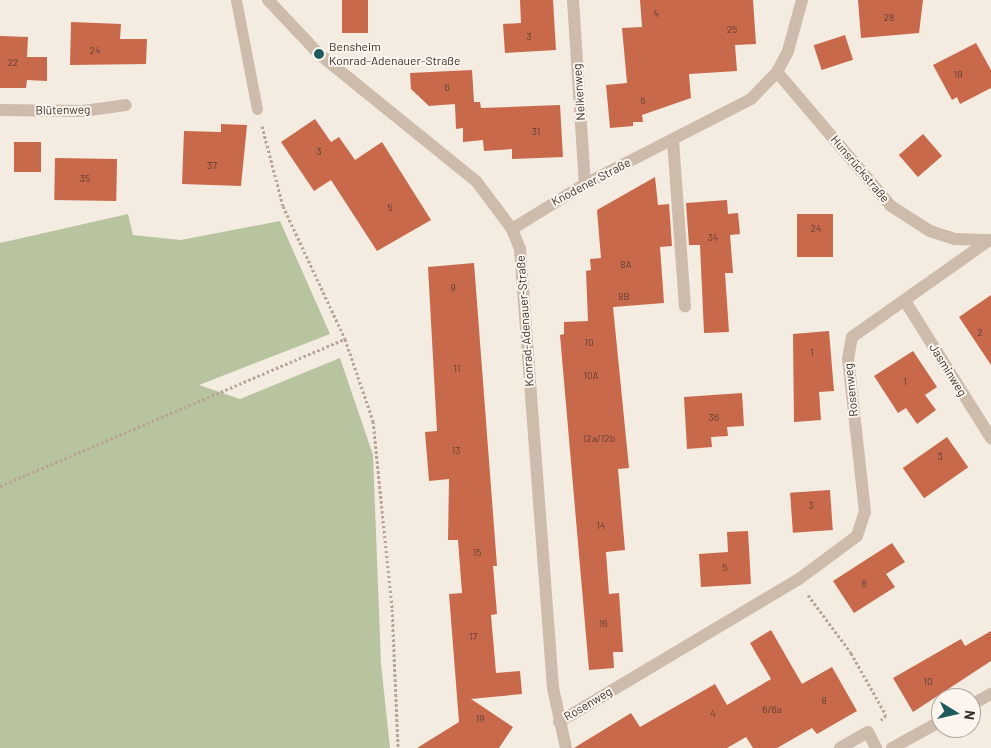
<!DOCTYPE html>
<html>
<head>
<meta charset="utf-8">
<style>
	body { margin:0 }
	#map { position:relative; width:991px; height:748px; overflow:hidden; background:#f4ebe1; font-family:Barlow,sans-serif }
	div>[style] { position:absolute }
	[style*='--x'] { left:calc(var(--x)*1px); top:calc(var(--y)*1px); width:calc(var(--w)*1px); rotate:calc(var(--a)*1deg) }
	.green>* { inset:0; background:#b8c4a0 }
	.building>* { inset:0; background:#c8694b; transform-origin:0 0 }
	.path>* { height:3px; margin-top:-1.5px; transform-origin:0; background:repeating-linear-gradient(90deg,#b9a596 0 2.5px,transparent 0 5px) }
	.lane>* { height:11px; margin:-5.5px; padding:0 5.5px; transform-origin:5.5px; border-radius:5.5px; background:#cdbbac }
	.street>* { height:12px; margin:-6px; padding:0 6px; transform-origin:6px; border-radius:6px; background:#cdbbac }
	.dots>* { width:14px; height:14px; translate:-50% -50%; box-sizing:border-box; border:2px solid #fbf5ee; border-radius:50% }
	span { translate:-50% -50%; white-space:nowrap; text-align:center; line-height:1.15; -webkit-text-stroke:4px #fbf5ee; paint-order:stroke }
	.number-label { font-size:10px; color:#5e3e33 }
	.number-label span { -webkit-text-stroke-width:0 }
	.poi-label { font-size:12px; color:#3b302b }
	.left { translate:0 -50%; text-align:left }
	.street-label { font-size:12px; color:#3b302b }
	.north { position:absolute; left:931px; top:688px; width:50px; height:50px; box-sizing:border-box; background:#fbf5ee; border:1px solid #aea6a0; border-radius:50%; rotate:99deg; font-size:14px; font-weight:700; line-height:20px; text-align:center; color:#3b302b }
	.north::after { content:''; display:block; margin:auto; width:18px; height:22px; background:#1f5a5e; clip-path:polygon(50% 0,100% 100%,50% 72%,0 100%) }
</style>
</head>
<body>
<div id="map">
	<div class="green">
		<i style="clip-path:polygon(128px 214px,133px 235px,181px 240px,280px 221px,330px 334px,199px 385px,240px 399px,340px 358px,373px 455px,381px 664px,390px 748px,0 748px,0 243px)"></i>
	</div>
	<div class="building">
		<i style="left:342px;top:0;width:26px;height:33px"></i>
		<i style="clip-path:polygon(520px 0,553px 0,556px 50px,505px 53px,503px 24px,521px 23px)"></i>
		<i style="clip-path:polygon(640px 0,753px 0,756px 44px,735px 45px,737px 71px,689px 74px,691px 98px,642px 115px,643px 122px,633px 122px,633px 126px,610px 128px,606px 85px,627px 83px,622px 28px,642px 27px)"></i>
		<i style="clip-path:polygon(858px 0,923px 0,919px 33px,861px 38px)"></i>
		<i style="clip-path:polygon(71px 22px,121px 24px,120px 39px,147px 39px,146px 64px,70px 65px)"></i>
		<i style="left:845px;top:35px;width:26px;height:33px;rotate:72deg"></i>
		<i style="clip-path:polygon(0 36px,28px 37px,27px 57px,47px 57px,47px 81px,27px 80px,26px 88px,0 88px)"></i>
		<i style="clip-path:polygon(976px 43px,991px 70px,991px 88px,960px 104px,957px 97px,952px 100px,933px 65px)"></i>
		<i style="clip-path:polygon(472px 70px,474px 102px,480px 102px,481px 108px,560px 105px,563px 157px,512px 159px,512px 149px,484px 151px,483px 140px,463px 142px,463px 128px,456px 129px,455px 104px,429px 106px,411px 89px,410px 73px)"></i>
		<i style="clip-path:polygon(315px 119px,331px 142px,339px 137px,355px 160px,382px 142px,431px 220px,377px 251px,331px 180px,314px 191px,281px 142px)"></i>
		<i style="clip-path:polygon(221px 124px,247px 125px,241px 186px,182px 184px,184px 131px,221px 132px)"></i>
		<i style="left:923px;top:134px;width:29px;height:32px;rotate:49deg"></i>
		<i style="left:14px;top:142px;width:27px;height:30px"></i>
		<i style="left:55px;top:158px;width:62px;height:42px;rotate:1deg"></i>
		<i style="clip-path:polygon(655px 177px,658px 205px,669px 204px,672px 246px,660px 247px,664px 303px,613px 307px,629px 468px,618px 469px,625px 550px,606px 552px,609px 594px,619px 593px,623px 652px,613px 652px,614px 668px,589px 670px,560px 335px,564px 334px,564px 322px,588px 321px,586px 271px,591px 270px,590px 259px,601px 258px,597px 210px)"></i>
		<i style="clip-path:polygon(727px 200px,728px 214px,738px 213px,740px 234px,730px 235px,733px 273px,725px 273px,729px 332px,704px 333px,700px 245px,689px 245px,686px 203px)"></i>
		<i style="left:797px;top:214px;width:36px;height:43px"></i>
		<i style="clip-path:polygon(474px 263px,497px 566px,493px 566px,497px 614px,491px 615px,496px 673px,520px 671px,522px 694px,471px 699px,513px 727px,499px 748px,417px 748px,459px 722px,449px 594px,462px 593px,458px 540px,448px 540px,449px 479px,429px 481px,425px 432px,437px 431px,428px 267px)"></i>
		<i style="clip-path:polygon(991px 295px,991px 365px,959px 317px)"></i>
		<i style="clip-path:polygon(829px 331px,834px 391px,819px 392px,821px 420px,794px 422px,793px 334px)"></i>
		<i style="clip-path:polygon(913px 351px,937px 387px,925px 395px,936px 410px,917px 424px,906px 408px,898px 413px,874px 376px)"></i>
		<i style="clip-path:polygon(742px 393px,744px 426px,727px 427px,728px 436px,711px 437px,712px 447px,687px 449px,684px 397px)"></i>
		<i style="left:947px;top:437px;width:37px;height:54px;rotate:55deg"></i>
		<i style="left:830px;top:490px;width:40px;height:40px;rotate:86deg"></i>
		<i style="clip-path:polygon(748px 531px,751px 584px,701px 587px,699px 554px,728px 552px,727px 532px)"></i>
		<i style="clip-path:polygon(892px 543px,905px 562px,886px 574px,895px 587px,854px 613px,833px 581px)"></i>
		<i style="clip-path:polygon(771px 630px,802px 684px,832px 667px,857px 711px,817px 734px,812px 728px,777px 748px,753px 748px,746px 737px,727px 748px,574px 748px,631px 713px,640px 727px,715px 684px,727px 705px,771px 679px,750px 643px)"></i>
		<i style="clip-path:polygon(991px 631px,991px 661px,913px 712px,893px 678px,961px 639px,965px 646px)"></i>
	</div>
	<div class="path">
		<i style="--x:262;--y:126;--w:83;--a:75.3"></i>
		<i style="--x:283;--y:206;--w:147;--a:65"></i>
		<i style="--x:345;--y:339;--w:87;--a:71.1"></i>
		<i style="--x:373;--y:421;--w:189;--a:84.2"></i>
		<i style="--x:392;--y:609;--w:139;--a:87.5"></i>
		<i style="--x:0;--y:486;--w:375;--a:-23.1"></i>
		<i style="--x:808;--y:595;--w:72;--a:53.4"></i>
		<i style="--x:851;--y:653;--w:71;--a:60.6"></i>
		<i style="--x:886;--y:715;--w:7;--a:135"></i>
	</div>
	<div class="lane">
		<i style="--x:236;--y:0;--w:111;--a:79.1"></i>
	</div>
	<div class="street">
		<i style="--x:268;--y:0;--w:74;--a:46.6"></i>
		<i style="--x:319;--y:54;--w:202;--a:39"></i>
		<i style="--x:476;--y:181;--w:60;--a:53.1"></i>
		<i style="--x:512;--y:229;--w:22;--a:68"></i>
		<i style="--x:520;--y:249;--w:440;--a:85.7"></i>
		<i style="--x:553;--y:688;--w:61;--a:77.8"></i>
		<i style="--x:573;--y:0;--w:184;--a:86.3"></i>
		<i style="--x:777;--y:72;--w:176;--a:49.6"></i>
		<i style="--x:891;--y:206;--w:46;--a:32.7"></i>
		<i style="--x:930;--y:231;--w:26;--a:18"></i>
		<i style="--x:955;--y:239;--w:36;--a:2"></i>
		<i style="--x:0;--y:110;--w:83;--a:0.7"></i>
		<i style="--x:83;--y:111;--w:43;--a:-7.9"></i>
		<i style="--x:673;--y:140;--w:167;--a:85.9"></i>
		<i style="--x:512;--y:229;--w:86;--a:-31.7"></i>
		<i style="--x:585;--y:184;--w:186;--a:-27.1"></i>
		<i style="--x:751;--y:99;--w:37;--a:-46"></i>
		<i style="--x:777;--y:72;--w:24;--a:-62"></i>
		<i style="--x:788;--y:51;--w:53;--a:-74.6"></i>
		<i style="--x:905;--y:301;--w:162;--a:57.9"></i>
		<i style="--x:971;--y:705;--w:23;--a:-29"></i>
		<i style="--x:559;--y:722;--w:279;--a:-30.8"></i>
		<i style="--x:799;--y:579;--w:72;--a:-36.6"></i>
		<i style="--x:857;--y:536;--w:25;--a:-72"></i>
		<i style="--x:865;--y:512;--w:154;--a:-96.3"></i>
		<i style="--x:848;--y:359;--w:22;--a:-80"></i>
		<i style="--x:852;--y:337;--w:166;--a:-35.2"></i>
		<i style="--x:840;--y:748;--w:32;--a:-30"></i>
		<i style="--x:868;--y:732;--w:18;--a:63"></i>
		<i style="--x:892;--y:748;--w:56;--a:-28.9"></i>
	</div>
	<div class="dots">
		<i style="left:319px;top:54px;background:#1f5a5e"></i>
	</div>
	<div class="number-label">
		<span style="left:656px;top:14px">4</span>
		<span style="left:889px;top:18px">28</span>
		<span style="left:732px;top:30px">25</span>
		<span style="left:529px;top:37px">3</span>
		<span style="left:95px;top:51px">24</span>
		<span style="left:13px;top:63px">22</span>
		<span style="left:958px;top:75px">19</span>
		<span style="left:447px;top:88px">6</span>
		<span style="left:643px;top:101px">6</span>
		<span style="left:536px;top:132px">31</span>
		<span style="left:319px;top:152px">3</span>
		<span style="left:212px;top:166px">37</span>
		<span style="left:85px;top:179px">35</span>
		<span style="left:390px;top:208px">5</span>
		<span style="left:816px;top:229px">24</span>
		<span style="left:713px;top:238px">34</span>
		<span style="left:626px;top:265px">8A</span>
		<span style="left:453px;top:288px">9</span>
		<span style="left:624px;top:297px">8B</span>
		<span style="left:980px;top:333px">2</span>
		<span style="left:589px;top:343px">10</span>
		<span style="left:812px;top:353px">1</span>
		<span style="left:457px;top:369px">11</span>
		<span style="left:591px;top:376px">10A</span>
		<span style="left:905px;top:382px">1</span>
		<span style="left:714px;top:418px">36</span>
		<span style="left:599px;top:439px">12a/12b</span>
		<span style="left:456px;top:451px">13</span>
		<span style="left:940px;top:457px">3</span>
		<span style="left:811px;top:506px">3</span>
		<span style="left:601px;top:526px">14</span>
		<span style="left:477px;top:553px">15</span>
		<span style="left:725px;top:568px">5</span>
		<span style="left:864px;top:584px">8</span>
		<span style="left:603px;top:624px">16</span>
		<span style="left:473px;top:637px">17</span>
		<span style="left:928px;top:682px">10</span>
		<span style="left:824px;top:701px">8</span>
		<span style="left:772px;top:710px">6/6a</span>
		<span style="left:713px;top:714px">4</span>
		<span style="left:480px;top:719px">19</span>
	</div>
	<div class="poi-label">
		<span class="left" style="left:329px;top:54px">Bensheim<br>Konrad-Adenauer-Straße</span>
	</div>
	<div class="street-label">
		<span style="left:579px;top:92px;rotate:-94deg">Nelkenweg</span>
		<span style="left:63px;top:110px;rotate:-1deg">Blütenweg</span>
		<span style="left:860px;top:169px;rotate:50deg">Hunsrückstraße</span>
		<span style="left:591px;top:182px;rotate:-28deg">Knodener Straße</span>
		<span style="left:525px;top:321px;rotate:-94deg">Konrad-Adenauer-Straße</span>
		<span style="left:948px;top:370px;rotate:58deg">Jasminweg</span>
		<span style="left:851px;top:390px;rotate:-96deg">Rosenweg</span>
		<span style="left:588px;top:704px;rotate:-31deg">Rosenweg</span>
	</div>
	<div class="north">N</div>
</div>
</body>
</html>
